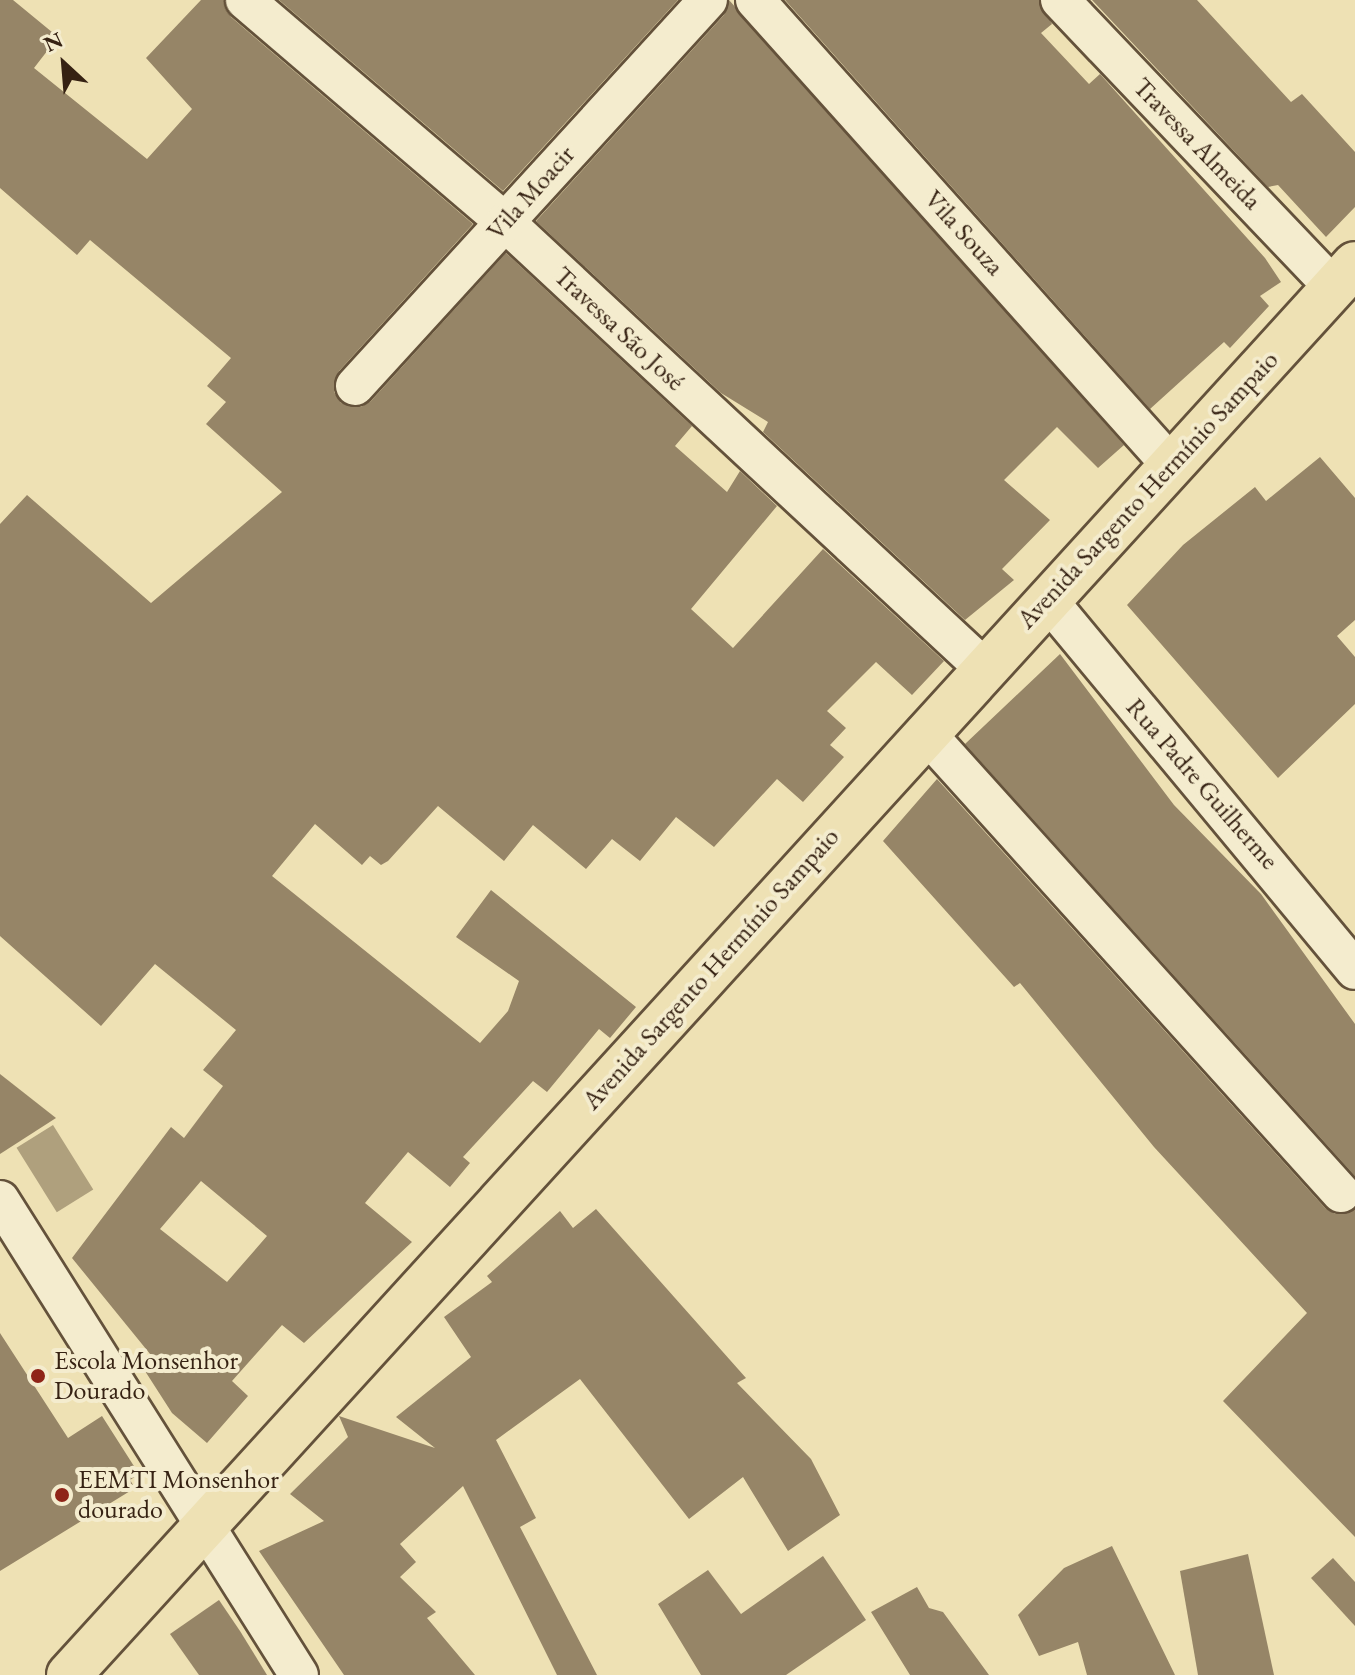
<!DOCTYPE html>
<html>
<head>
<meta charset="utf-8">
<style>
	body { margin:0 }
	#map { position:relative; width:1355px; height:1675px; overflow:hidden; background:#eee1b4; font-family:"EB Garamond",serif }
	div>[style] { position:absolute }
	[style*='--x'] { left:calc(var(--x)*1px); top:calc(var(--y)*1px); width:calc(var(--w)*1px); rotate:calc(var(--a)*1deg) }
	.water>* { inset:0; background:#afa07d; transform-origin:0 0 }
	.building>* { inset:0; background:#968567 }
	.roads { filter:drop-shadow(2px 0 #64523b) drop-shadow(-2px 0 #64523b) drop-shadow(0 2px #64523b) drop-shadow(0 -2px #64523b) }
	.minor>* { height:38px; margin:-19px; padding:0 19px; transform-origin:19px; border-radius:19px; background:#f4ecce }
	.major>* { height:44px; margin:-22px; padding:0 22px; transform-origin:22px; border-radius:22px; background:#eee1b4 }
	.dots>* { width:22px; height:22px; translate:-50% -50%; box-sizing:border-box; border:4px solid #f4ecce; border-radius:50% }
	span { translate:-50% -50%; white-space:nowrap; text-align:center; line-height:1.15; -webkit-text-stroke:8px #f4ecce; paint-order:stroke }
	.street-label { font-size:26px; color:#362213 }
	.poi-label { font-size:26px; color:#362213 }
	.left { translate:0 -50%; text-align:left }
	.north { position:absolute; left:24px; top:24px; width:80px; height:80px; -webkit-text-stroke:6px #f4ecce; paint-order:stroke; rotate:334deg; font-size:22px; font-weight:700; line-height:32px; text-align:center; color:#362213 }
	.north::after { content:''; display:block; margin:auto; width:28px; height:36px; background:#362213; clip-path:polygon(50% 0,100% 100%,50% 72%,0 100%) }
</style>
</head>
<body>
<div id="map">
	<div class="water">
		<i style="left:53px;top:1125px;width:76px;height:43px;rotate:58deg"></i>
	</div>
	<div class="building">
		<i style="clip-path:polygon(evenodd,0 0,13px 0,58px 37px,34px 68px,147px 159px,192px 109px,146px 58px,201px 0,224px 0,231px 17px,473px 224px,339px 371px,334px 392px,341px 403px,361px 407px,371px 401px,506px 253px,692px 426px,675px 446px,727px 492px,740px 471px,777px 506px,691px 609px,733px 648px,823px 549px,944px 661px,912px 695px,876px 662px,827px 711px,846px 728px,830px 745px,844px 757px,803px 802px,777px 779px,714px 847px,676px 817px,640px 861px,612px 839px,586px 869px,533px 825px,504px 861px,438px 806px,388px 861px,381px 865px,370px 856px,362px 865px,315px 824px,272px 876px,480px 1043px,508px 1011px,519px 981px,456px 937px,491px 890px,636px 1007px,610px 1038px,599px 1029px,547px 1092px,533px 1081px,463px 1157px,470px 1163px,450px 1187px,408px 1152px,365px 1203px,412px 1242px,304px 1343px,282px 1325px,232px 1381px,248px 1396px,207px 1443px,172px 1413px,145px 1371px,159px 1365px,72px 1258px,171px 1127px,184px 1138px,223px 1086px,203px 1070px,236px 1030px,155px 964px,101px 1026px,0 936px,0 524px,27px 495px,151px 603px,282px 492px,206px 424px,226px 402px,207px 386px,231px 358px,90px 240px,77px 255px,0 188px,0 0,201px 1181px,267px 1236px,227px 1282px,160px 1229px,201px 1181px)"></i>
		<i style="clip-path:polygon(279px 0,678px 0,503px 191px)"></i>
		<i style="clip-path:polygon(729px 0,1124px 445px,1098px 468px,1057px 427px,1004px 480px,1050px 520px,1002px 569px,1014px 580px,965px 620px,763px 432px,768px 422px,721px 393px,536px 221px,724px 15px)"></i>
		<i style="clip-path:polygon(785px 0,1039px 0,1052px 24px,1041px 33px,1089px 84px,1100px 74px,1265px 258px,1281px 282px,1260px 296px,1269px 306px,1230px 348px,1224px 342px,1150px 409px)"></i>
		<i style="clip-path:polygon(1092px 0,1197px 0,1291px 102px,1302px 94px,1355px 152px,1355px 207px,1326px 237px,1278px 185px,1268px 187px)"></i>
		<i style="clip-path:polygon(1320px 457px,1355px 498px,1355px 620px,1337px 636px,1355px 657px,1355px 704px,1278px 778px,1127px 605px,1183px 545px,1255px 487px,1266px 501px)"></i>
		<i style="clip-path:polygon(1060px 654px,1174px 805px,1261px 894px,1355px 1024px,1355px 1176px,965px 744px)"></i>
		<i style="clip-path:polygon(937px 779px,1325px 1208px,1335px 1214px,1355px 1210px,1355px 1537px,1223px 1401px,1307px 1313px,1154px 1147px,1020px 983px,1014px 987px,883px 841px)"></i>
		<i style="clip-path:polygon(0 1074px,56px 1118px,0 1154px)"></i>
		<i style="clip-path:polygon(596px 1209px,746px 1378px,737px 1383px,811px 1459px,840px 1515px,788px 1551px,743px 1477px,689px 1519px,580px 1379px,496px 1440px,536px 1518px,520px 1527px,597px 1675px,557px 1675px,463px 1486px,400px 1544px,416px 1562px,400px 1577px,436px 1612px,427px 1618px,475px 1675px,344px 1675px,259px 1551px,324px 1521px,290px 1494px,348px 1437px,339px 1416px,435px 1448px,396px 1417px,471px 1357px,444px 1317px,492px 1282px,487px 1276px,560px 1211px,573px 1228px)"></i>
		<i style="clip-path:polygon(0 1333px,68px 1438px,102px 1416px,139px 1474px,130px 1480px,135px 1488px,0 1571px)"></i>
		<i style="clip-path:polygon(1112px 1546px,1175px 1675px,1087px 1675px,1078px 1642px,1039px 1656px,1018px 1615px,1064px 1568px)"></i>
		<i style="clip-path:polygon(1248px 1554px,1274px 1675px,1198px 1675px,1180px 1571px)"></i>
		<i style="clip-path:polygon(823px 1556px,866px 1620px,786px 1675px,701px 1675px,658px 1604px,708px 1570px,741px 1614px)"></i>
		<i style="clip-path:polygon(1333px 1558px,1355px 1582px,1355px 1626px,1311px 1578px)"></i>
		<i style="clip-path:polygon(917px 1587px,929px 1608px,943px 1612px,989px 1675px,910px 1675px,871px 1612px)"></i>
		<i style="clip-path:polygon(219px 1600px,240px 1631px,267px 1675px,199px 1675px,170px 1634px)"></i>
	</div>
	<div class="roads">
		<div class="minor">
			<i style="--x:245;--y:0;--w:342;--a:40.5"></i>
			<i style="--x:505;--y:222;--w:654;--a:42.96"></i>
			<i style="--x:755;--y:0;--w:625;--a:48.18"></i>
			<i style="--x:1060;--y:0;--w:396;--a:46.4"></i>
			<i style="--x:355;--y:386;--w:523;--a:-47.56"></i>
			<i style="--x:1047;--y:599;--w:482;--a:50.3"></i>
			<i style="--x:925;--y:732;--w:621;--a:47.94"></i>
			<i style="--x:0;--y:1200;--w:561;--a:57.81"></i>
		</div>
		<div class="major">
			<i style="--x:69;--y:1675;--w:1909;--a:-47.65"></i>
		</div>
	</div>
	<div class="dots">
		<i style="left:38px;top:1376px;background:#8f2418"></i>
		<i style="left:62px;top:1495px;background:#8f2418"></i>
	</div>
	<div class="street-label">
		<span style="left:1197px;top:144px;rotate:46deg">Travessa Almeida</span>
		<span style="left:531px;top:193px;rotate:-48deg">Vila Moacir</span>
		<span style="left:964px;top:233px;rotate:48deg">Vila Souza</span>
		<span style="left:619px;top:329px;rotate:43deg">Travessa São José</span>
		<span style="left:1148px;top:490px;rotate:-47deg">Avenida Sargento Hermínio Sampaio</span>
		<span style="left:1202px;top:784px;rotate:49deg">Rua Padre Guilherme</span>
		<span style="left:711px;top:969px;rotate:-48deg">Avenida Sargento Hermínio Sampaio</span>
	</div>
	<div class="poi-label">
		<span class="left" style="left:54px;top:1376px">Escola Monsenhor<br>Dourado</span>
		<span class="left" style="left:78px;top:1495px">EEMTI Monsenhor<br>dourado</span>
	</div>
	<div class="north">N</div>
</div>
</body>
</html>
